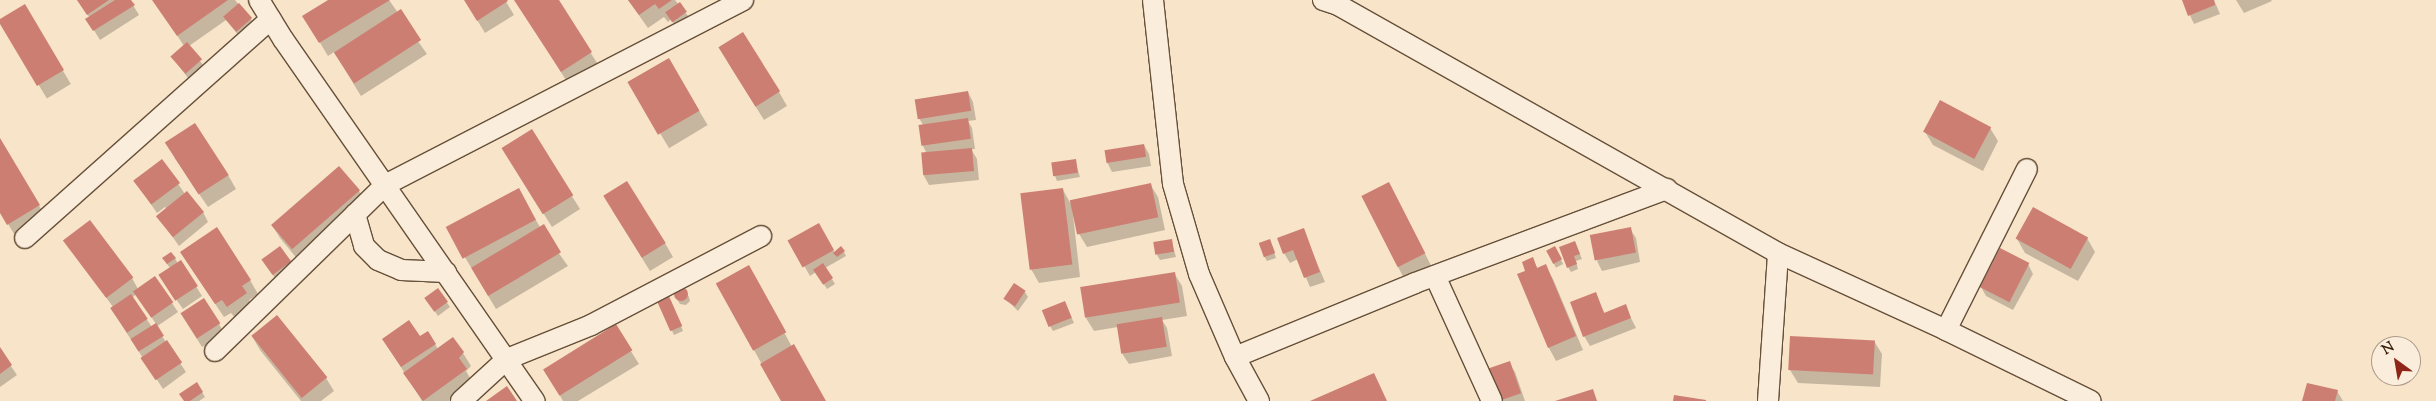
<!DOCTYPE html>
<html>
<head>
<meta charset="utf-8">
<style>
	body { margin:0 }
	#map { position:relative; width:2436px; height:401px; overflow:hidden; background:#f8e4c9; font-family:"Sorts Mill Goudy",serif }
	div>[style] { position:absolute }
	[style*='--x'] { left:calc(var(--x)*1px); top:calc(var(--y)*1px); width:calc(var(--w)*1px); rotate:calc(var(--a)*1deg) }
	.shadow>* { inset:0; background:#0003; transform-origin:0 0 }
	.building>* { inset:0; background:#cd7e72; transform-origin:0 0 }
	.round { border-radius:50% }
	.roads { filter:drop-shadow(1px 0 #675039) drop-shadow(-1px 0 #675039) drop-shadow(0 1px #675039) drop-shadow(0 -1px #675039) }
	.street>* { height:20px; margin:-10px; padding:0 10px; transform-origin:10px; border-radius:10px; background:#faeddc }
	span { translate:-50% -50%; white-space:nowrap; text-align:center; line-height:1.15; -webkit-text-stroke:4.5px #faeddc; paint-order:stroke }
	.north { position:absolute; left:2371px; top:336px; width:50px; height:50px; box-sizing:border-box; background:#faeddc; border:1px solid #ac9a88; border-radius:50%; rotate:328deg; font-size:14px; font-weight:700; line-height:20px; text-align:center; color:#371e09 }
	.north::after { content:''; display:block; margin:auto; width:18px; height:22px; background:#8f2418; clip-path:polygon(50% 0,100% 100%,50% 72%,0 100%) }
</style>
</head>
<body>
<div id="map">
	<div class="shadow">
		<i style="clip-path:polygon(77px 0,130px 0,139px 15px,100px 40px,87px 19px,90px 18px)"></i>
		<i style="clip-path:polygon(154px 0,235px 0,254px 23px,239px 36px,226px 20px,189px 46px,206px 69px,191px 82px,172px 57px,184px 46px)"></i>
		<i style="clip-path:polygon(331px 0,389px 0,427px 54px,361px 96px,334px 52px,328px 56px,304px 16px)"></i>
		<i style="clip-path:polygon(465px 0,505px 0,514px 15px,485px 33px)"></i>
		<i style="clip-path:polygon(516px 0,557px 0,599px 66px,569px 85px)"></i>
		<i style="clip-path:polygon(628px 0,675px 0,689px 17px,675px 26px,671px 19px,668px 22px,664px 17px,648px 28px)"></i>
		<i style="clip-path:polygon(2183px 0,2214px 0,2220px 14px,2194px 24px)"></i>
		<i style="clip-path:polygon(2236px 0,2271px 0,2272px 1px,2244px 13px)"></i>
		<i style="left:24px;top:6px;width:91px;height:28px;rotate:59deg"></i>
		<i style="left:668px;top:59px;width:77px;height:45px;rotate:59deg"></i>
		<i style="clip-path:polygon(727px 61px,779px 92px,787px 106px,764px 120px)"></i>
		<i style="clip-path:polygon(968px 92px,973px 102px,976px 120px,968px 121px,972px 128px,975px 149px,971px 149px,977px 159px,979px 180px,929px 185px,924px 176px,927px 154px,923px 146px,923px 125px,919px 118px,917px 100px)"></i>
		<i style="clip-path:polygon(1990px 128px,1998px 141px,1983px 171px,1933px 145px,1925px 132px)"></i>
		<i style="clip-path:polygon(531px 131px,580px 209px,552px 227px,511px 162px)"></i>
		<i style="clip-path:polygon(0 140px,47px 219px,16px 237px,0 211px)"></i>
		<i style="clip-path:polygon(1144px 145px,1149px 154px,1151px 166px,1112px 172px,1107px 162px)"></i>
		<i style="clip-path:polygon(174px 157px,228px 175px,236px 189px,208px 207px)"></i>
		<i style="clip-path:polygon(162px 160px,185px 194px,203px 212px,208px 222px,179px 246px,158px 216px,167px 209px,165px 207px,157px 213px,134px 180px)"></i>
		<i style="clip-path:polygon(1075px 161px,1080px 177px,1057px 181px,1055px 176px)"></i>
		<i style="clip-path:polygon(339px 168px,359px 191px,367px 204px,299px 261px,280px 238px,272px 225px)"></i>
		<i style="left:1389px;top:183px;width:95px;height:30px;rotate:63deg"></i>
		<i style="clip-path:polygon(1150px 184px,1158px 197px,1165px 230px,1087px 247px,1079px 234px,1072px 201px)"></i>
		<i style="clip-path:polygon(518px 190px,540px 227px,568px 266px,496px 309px,448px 229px)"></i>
		<i style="clip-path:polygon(1063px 190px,1072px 206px,1080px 277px,1039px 283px,1031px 269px)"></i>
		<i style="clip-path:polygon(612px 210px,665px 243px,673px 257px,650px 271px)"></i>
		<i style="clip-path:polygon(818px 225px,835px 253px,844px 252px,846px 256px,825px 268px,835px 284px,827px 289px,816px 272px,810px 276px,790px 241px)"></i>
		<i style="clip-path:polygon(1630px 229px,1636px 238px,1640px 262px,1602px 271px,1597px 261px)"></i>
		<i style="clip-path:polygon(1303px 230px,1325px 282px,1310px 287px,1298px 259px,1290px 263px,1284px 253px)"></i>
		<i style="clip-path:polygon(2087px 238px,2095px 252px,2078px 281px,2025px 253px,2017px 239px)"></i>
		<i style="clip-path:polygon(evenodd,65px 240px,132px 278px,138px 289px,155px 278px,178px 312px,156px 327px,186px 372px,163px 389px,117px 318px,111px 309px,113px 307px,65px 240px,136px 294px,156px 324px,152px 327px,132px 298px,136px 294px)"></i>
		<i style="clip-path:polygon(1171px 240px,1176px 257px,1160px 260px,1157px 255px)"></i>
		<i style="clip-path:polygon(1270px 240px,1276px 258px,1267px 261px,1264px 256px)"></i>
		<i style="clip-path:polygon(1575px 242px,1582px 259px,1576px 261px,1578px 269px,1571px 272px,1568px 267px)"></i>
		<i style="left:1555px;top:248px;width:18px;height:8px;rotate:63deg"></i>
		<i style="clip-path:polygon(175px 258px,178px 264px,181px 262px,202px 296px,183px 309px,166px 285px,171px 269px,166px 263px)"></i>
		<i style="clip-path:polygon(1532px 259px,1538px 269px,1545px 266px,1553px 279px,1583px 350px,1556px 361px,1549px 348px,1527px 271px)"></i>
		<i style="clip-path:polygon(290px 261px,293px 266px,275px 278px,265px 264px)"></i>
		<i style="clip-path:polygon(2028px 264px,2033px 274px,2013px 310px,1986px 296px,1981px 287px)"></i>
		<i style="clip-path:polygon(189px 265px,250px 280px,258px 294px,249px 300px,254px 307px,236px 319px,231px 313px,224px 317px)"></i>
		<i style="clip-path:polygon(1174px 273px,1182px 286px,1187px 316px,1162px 320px,1167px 328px,1172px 356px,1129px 364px,1123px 355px,1118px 327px,1094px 331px,1086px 318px)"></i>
		<i style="clip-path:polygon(756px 280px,792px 347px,825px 401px,782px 401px,754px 350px)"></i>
		<i style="clip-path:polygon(680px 289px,686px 292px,689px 297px,690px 301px,686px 305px,680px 304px,675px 296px,676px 290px)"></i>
		<i style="clip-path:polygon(438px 290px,450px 307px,438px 316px,429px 303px)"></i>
		<i style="clip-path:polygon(1025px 292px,1028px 297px,1018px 311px,1005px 298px)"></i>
		<i style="clip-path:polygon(1595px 294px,1605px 314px,1625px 306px,1636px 328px,1590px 346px,1584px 336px)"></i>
		<i style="clip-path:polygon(658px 300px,671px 301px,683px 331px,674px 335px)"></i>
		<i style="clip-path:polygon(1067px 307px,1074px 323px,1053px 331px,1050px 326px)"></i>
		<i style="clip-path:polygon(187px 323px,219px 324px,224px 333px,202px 347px)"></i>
		<i style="clip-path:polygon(615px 326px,639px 364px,578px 401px,563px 401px,545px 369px)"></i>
		<i style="clip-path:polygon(252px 336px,326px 378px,334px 391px,321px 401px,301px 401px,260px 350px)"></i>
		<i style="clip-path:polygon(420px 338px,435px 344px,438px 349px,463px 353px,471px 366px,466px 371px,473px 383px,449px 401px,422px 401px,389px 348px)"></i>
		<i style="clip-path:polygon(1874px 341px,1882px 354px,1880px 387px,1798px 383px,1790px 370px)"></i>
		<i style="clip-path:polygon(0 350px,17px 375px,0 387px)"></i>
		<i style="clip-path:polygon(1509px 363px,1515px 372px,1525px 401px,1500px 401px)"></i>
		<i style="clip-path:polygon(197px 384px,205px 397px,199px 401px,185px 401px)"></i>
		<i style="clip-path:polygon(2337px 391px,2343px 401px,2304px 401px)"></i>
	</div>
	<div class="building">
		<i style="clip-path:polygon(77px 0,109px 0,87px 15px)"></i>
		<i style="clip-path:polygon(115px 0,131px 0,135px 5px,93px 31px,85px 19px)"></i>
		<i style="clip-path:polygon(152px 0,228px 0,177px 36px)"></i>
		<i style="clip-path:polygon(328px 0,390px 0,319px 43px,302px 16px)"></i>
		<i style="clip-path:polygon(464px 0,507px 0,508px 1px,477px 21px)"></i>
		<i style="clip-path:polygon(514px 0,559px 0,592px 52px,561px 72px)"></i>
		<i style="clip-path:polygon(628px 0,672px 0,659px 9px,655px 4px,639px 15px)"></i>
		<i style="clip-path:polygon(2182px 0,2214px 0,2215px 5px,2188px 16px)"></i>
		<i style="left:680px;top:2px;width:12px;height:18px;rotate:55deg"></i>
		<i style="left:239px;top:3px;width:20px;height:21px;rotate:49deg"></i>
		<i style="clip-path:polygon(25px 4px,64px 70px,37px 86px,0 24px,0 19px)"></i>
		<i style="left:401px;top:9px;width:37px;height:80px;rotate:57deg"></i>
		<i style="left:743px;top:32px;width:70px;height:29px;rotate:58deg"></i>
		<i style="left:187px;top:42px;width:23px;height:22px;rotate:49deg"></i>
		<i style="left:669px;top:58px;width:61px;height:48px;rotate:60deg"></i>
		<i style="left:968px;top:91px;width:20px;height:54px;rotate:81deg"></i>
		<i style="left:1940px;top:100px;width:58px;height:36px;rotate:28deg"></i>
		<i style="left:968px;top:118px;width:21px;height:50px;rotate:82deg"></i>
		<i style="left:195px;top:123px;width:62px;height:36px;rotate:57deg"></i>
		<i style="left:532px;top:129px;width:78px;height:36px;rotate:58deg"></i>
		<i style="clip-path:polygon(0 138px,40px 205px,7px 225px,0 213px)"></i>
		<i style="left:1144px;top:144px;width:13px;height:40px;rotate:81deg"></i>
		<i style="left:972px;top:148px;width:23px;height:51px;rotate:85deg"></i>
		<i style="left:162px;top:159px;width:30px;height:36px;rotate:53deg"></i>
		<i style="left:1076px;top:159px;width:14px;height:25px;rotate:82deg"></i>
		<i style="left:339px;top:166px;width:32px;height:90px;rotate:49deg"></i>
		<i style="left:627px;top:181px;width:73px;height:28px;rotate:58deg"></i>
		<i style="left:1389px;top:182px;width:80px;height:31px;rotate:63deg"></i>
		<i style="left:1151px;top:183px;width:35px;height:83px;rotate:78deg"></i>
		<i style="left:519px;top:188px;width:36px;height:83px;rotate:62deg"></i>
		<i style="left:1063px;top:188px;width:77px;height:43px;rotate:83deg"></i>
		<i style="left:187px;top:191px;width:27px;height:40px;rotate:51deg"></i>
		<i style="left:2033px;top:207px;width:63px;height:36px;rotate:29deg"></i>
		<i style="left:90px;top:220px;width:72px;height:34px;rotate:53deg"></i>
		<i style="left:819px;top:223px;width:31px;height:36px;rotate:61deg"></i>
		<i style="left:544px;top:224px;width:33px;height:85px;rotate:59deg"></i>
		<i style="clip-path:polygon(217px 227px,251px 280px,242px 286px,247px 293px,227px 307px,222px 300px,215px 304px,180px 252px)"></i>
		<i style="left:1631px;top:227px;width:26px;height:42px;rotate:79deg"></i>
		<i style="clip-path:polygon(1304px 228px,1320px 272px,1304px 278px,1293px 250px,1283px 254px,1277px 238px)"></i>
		<i style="left:1172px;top:239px;width:13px;height:19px;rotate:81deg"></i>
		<i style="left:1270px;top:239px;width:15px;height:12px;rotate:70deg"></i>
		<i style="clip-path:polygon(1575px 241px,1580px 254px,1574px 256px,1577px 264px,1567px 268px,1559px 247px)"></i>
		<i style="left:280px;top:246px;width:19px;height:23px;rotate:54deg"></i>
		<i style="clip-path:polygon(841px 246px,845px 251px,837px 257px,833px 253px)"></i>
		<i style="left:1555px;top:246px;width:15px;height:10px;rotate:62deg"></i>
		<i style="left:2000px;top:248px;width:33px;height:44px;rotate:27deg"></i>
		<i style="clip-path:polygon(171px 252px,176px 258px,167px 264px,162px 258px)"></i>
		<i style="clip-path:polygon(1533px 257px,1537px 268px,1546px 264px,1576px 336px,1548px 348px,1517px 274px,1525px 271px,1522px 262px)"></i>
		<i style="left:181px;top:260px;width:31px;height:27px;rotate:57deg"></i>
		<i style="left:823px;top:263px;width:18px;height:12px;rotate:56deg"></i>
		<i style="left:749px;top:265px;width:77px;height:38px;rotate:61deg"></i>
		<i style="left:1175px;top:272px;width:31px;height:96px;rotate:81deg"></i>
		<i style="left:155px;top:276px;width:32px;height:27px;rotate:55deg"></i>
		<i style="left:1014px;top:283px;width:14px;height:19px;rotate:34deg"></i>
		<i class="round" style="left:674px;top:287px;width:14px;height:14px"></i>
		<i style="left:438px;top:288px;width:17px;height:17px;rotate:54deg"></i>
		<i style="clip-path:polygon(1596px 292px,1604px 313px,1626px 304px,1631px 318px,1583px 337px,1570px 302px)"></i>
		<i style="left:131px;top:294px;width:30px;height:25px;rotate:56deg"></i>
		<i style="left:668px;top:294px;width:35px;height:13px;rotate:66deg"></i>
		<i style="left:204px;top:298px;width:30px;height:28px;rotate:57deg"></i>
		<i style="left:1065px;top:301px;width:18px;height:25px;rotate:68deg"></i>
		<i style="left:277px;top:315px;width:80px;height:33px;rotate:51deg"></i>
		<i style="left:1162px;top:317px;width:30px;height:46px;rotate:81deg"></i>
		<i style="clip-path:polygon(409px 320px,420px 336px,428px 331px,436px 344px,401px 367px,382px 339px)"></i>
		<i style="left:156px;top:323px;width:15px;height:30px;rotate:58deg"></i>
		<i style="left:616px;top:324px;width:31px;height:86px;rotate:58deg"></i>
		<i style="left:1790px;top:336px;width:85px;height:34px;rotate:3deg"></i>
		<i style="clip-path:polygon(453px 337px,464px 352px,459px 358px,467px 369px,423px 401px,403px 373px)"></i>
		<i style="left:167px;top:340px;width:27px;height:32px;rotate:56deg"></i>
		<i style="clip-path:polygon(794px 344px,826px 401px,781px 401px,760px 364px)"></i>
		<i style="clip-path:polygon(0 347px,12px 365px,0 374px)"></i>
		<i style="left:1510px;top:361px;width:34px;height:23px;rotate:71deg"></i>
		<i style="clip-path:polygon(1374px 373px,1387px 401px,1310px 401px)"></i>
		<i style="clip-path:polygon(197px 382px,203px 392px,190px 401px,184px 401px,179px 394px)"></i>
		<i style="clip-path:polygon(2307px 383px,2338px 390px,2335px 401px,2302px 401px)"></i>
		<i style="clip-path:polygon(507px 386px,517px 401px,486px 401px)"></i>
		<i style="clip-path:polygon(1593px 389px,1597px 401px,1555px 401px)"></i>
		<i style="clip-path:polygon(1674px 395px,1706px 400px,1706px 401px,1673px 401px)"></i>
	</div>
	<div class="roads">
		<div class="street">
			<i style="--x:259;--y:0;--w:46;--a:58.4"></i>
			<i style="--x:283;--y:39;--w:441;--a:55.2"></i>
			<i style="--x:1153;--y:0;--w:185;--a:83.8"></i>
			<i style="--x:1173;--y:184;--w:94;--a:73.9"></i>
			<i style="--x:1199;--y:274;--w:90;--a:66.6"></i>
			<i style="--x:1235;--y:357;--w:50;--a:61.4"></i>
			<i style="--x:1323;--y:0;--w:16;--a:18"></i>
			<i style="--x:1338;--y:5;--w:505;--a:29.41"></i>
			<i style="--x:355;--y:214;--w:33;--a:74"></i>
			<i style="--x:364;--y:246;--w:20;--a:45"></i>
			<i style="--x:378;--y:260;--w:25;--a:23"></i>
			<i style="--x:401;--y:270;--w:45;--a:2.5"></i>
			<i style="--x:25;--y:238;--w:329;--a:-41.7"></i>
			<i style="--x:1435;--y:276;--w:137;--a:65.5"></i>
			<i style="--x:1946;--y:330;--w:180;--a:-63.3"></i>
			<i style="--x:215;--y:351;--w:238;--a:-44.3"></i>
			<i style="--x:385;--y:185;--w:403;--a:-27.3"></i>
			<i style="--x:1235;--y:357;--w:195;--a:-22.3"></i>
			<i style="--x:1415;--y:283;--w:269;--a:-20.5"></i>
			<i style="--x:461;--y:401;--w:62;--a:-42.4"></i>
			<i style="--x:507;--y:359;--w:91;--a:-22"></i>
			<i style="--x:591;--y:325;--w:192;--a:-27.6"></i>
			<i style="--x:1768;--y:401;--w:148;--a:-86.1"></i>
			<i style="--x:1778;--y:253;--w:185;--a:24.6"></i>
			<i style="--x:1946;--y:330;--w:161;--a:26.1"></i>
		</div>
	</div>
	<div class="north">N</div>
</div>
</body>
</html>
